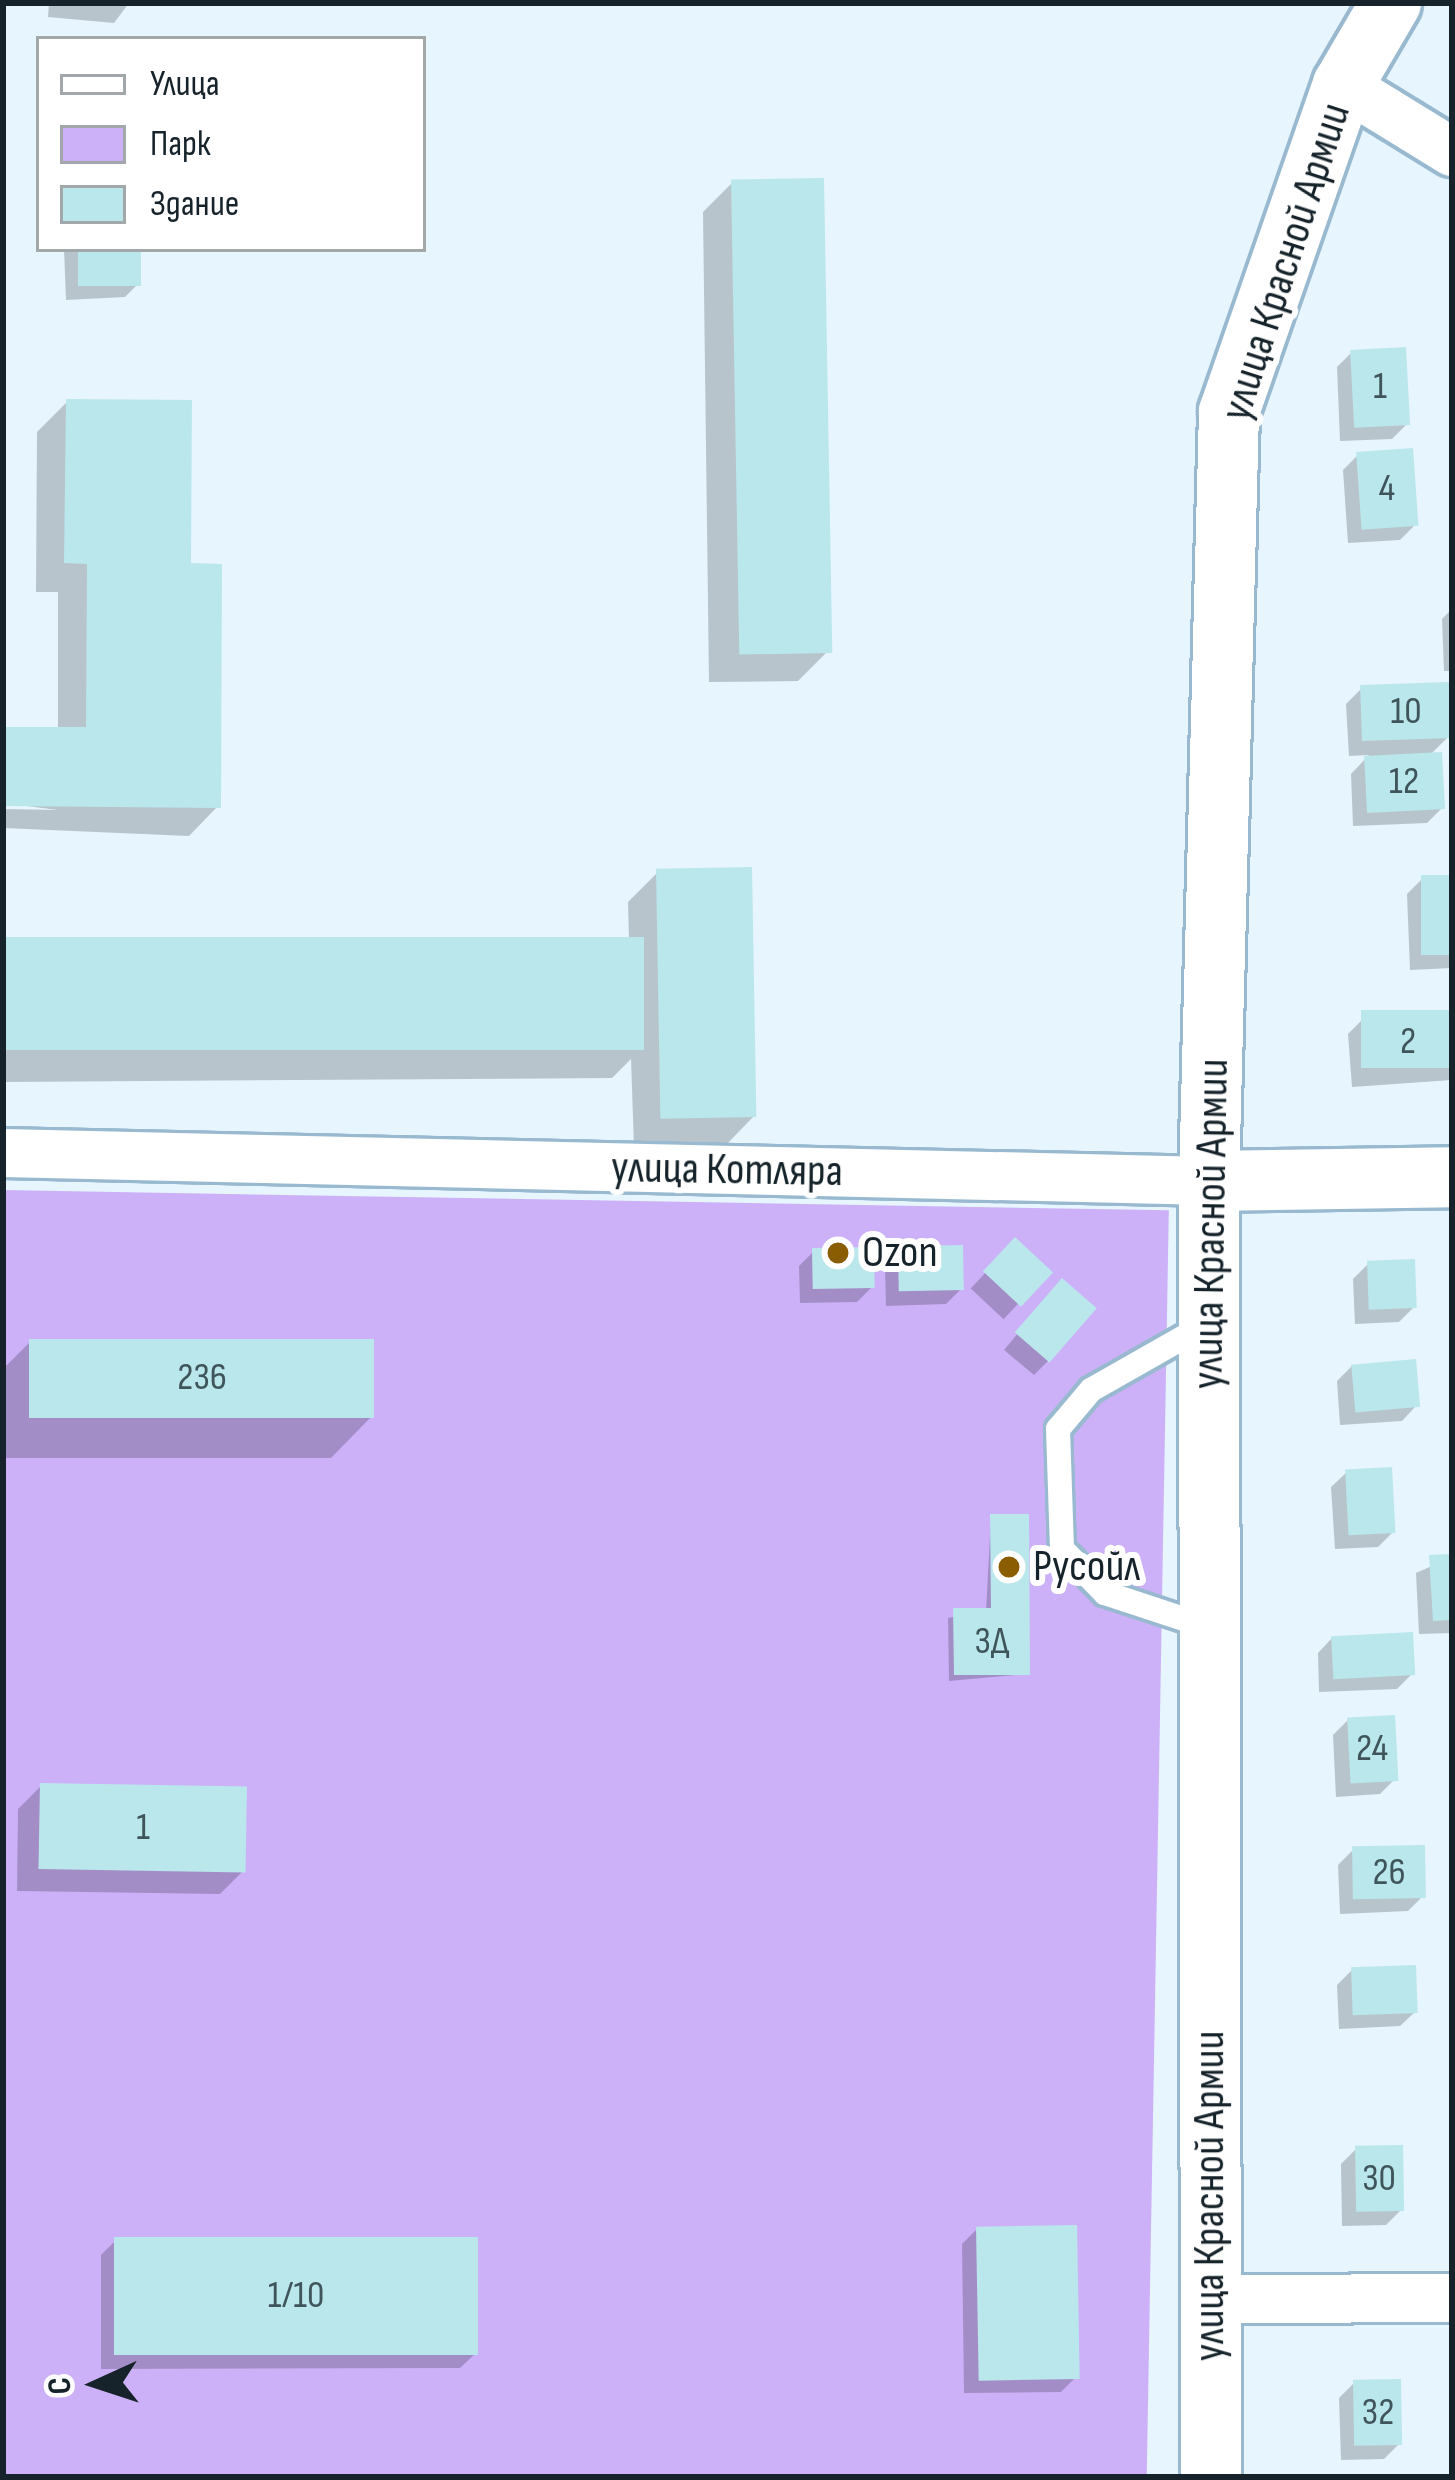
<!DOCTYPE html>
<html>
<head>
<meta charset="utf-8">
<style>
	body { margin:0 }
	#map { position:relative; width:1455px; height:2480px; overflow:hidden; background:#e7f5fe; font-family:"Sofia Sans Condensed",sans-serif }
	div>[style] { position:absolute }
	[style*='--x'] { left:calc(var(--x)*1px); top:calc(var(--y)*1px); width:calc(var(--w)*1px); rotate:calc(var(--a)*1deg) }
	.green>* { inset:0; background:#ccb1f8; transform-origin:0 0 }
	.shadow>* { inset:0; background:#0003; transform-origin:0 0 }
	.building>* { inset:0; background:#bae7ec; transform-origin:0 0 }
	.roads { filter:drop-shadow(3px 0 #98b9cf) drop-shadow(-3px 0 #98b9cf) drop-shadow(0 3px #98b9cf) drop-shadow(0 -3px #98b9cf) }
	.service>* { height:24px; margin:-12px; padding:0 12px; transform-origin:12px; border-radius:12px; background:#fff }
	.minor>* { height:48px; margin:-24px; padding:0 24px; transform-origin:24px; border-radius:24px; background:#fff }
	.tertiary>* { height:60px; margin:-30px; padding:0 30px; transform-origin:30px; border-radius:30px; background:#fff }
	.dots>* { width:33px; height:33px; translate:-50% -50%; box-sizing:border-box; border:6px solid #fff; border-radius:50% }
	span { translate:-50% -50%; white-space:nowrap; text-align:center; line-height:1.15; -webkit-text-stroke:12px #fff; paint-order:stroke }
	.number-label { font-size:39px; color:#3f545b }
	.number-label span { -webkit-text-stroke-width:0 }
	.street-label { font-size:45px; color:#16232b }
	.poi-label { font-size:45px; color:#16232b }
	.left { translate:0 -50%; text-align:left }
	.frame { position:absolute; inset:0; border:6px solid #16232b; pointer-events:none }
	.legend { position:absolute; left:36px; top:36px; width:390px; height:216px; box-sizing:border-box; background:#fff; border:3px solid #a2a7aa; margin:0; padding:15px 21px; list-style:none; font-size:36px; color:#16232b }
	.legend li { display:flex; align-items:center; gap:24px; height:60px }
	.legend b { width:60px; border:3px solid #a2a7aa }
	.north { position:absolute; left:36px; top:2324px; width:120px; height:120px; -webkit-text-stroke:9px #fff; paint-order:stroke; rotate:267deg; font-size:33px; font-weight:700; line-height:48px; text-align:center; color:#16232b }
	.north::after { content:''; display:block; margin:auto; width:42px; height:54px; background:#16232b; clip-path:polygon(50% 0,100% 100%,50% 72%,0 100%) }
</style>
</head>
<body>
<div id="map">
	<div class="green">
		<i style="left:3px;top:1190px;width:1166px;height:1287px;rotate:1deg"></i>
	</div>
	<div class="shadow">
		<i style="clip-path:polygon(49px 3px,129px 3px,114px 23px,48px 17px)"></i>
		<i style="clip-path:polygon(733px 182px,827px 652px,798px 681px,709px 682px,703px 212px)"></i>
		<i style="clip-path:polygon(64px 249px,138px 249px,140px 282px,125px 297px,66px 300px)"></i>
		<i style="clip-path:polygon(1352px 352px,1407px 424px,1392px 439px,1340px 441px,1337px 367px)"></i>
		<i style="clip-path:polygon(67px 402px,188px 566px,218px 806px,189px 836px,3px 828px,3px 809px,58px 810px,3px 803px,3px 730px,58px 730px,58px 592px,36px 592px,37px 432px)"></i>
		<i style="clip-path:polygon(1358px 455px,1415px 525px,1400px 540px,1348px 543px,1343px 470px)"></i>
		<i style="clip-path:polygon(1452px 609px,1452px 671px,1444px 671px,1442px 619px)"></i>
		<i style="clip-path:polygon(1361px 689px,1448px 737px,1429px 756px,1442px 808px,1427px 823px,1353px 826px,1351px 774px,1369px 755px,1349px 756px,1346px 704px)"></i>
		<i style="clip-path:polygon(657px 873px,754px 1116px,725px 1146px,634px 1148px,631px 1059px,612px 1078px,3px 1082px,3px 944px,629px 940px,628px 902px)"></i>
		<i style="clip-path:polygon(1452px 878px,1452px 968px,1410px 970px,1407px 894px,1422px 879px)"></i>
		<i style="clip-path:polygon(1452px 1013px,1452px 1080px,1352px 1087px,1348px 1034px,1363px 1019px)"></i>
		<i style="left:1015px;top:1241px;width:45px;height:65px;rotate:43deg"></i>
		<i style="clip-path:polygon(814px 1251px,872px 1287px,857px 1302px,800px 1303px,799px 1266px)"></i>
		<i style="clip-path:polygon(900px 1251px,961px 1289px,946px 1304px,886px 1306px,885px 1266px)"></i>
		<i style="clip-path:polygon(1368px 1264px,1414px 1307px,1399px 1322px,1355px 1324px,1353px 1279px)"></i>
		<i style="clip-path:polygon(1048px 1297px,1049px 1360px,1034px 1375px,1004px 1350px)"></i>
		<i style="clip-path:polygon(30px 1342px,371px 1417px,331px 1458px,3px 1458px,3px 1369px)"></i>
		<i style="clip-path:polygon(1352px 1366px,1416px 1406px,1402px 1421px,1340px 1425px,1337px 1381px)"></i>
		<i style="clip-path:polygon(1346px 1473px,1393px 1532px,1378px 1547px,1335px 1549px,1331px 1487px)"></i>
		<i style="clip-path:polygon(991px 1517px,1027px 1674px,949px 1681px,948px 1618px,986px 1611px)"></i>
		<i style="clip-path:polygon(1452px 1557px,1452px 1633px,1419px 1634px,1416px 1573px)"></i>
		<i style="clip-path:polygon(1332px 1638px,1412px 1674px,1397px 1689px,1319px 1692px,1318px 1653px)"></i>
		<i style="clip-path:polygon(1348px 1720px,1395px 1779px,1380px 1794px,1336px 1797px,1333px 1735px)"></i>
		<i style="clip-path:polygon(41px 1786px,242px 1872px,220px 1894px,17px 1891px,18px 1809px)"></i>
		<i style="clip-path:polygon(1353px 1850px,1423px 1896px,1408px 1911px,1340px 1914px,1338px 1865px)"></i>
		<i style="clip-path:polygon(1352px 1970px,1415px 2012px,1400px 2026px,1339px 2029px,1337px 1985px)"></i>
		<i style="clip-path:polygon(1356px 2149px,1401px 2210px,1386px 2225px,1342px 2226px,1341px 2164px)"></i>
		<i style="clip-path:polygon(977px 2229px,1076px 2377px,1061px 2392px,964px 2393px,962px 2244px)"></i>
		<i style="clip-path:polygon(116px 2240px,475px 2354px,460px 2368px,101px 2369px,101px 2255px)"></i>
		<i style="clip-path:polygon(1354px 2383px,1399px 2444px,1384px 2459px,1341px 2460px,1339px 2398px)"></i>
	</div>
	<div class="building">
		<i style="left:824px;top:178px;width:475px;height:93px;rotate:89deg"></i>
		<i style="left:78px;top:249px;width:63px;height:37px"></i>
		<i style="left:1406px;top:347px;width:78px;height:56px;rotate:87deg"></i>
		<i style="clip-path:polygon(66px 399px,192px 400px,191px 563px,222px 564px,221px 808px,3px 806px,3px 727px,86px 727px,87px 564px,64px 563px)"></i>
		<i style="left:1413px;top:448px;width:78px;height:57px;rotate:86deg"></i>
		<i style="left:1449px;top:682px;width:56px;height:89px;rotate:88deg"></i>
		<i style="left:1442px;top:752px;width:57px;height:78px;rotate:87deg"></i>
		<i style="left:752px;top:867px;width:250px;height:96px;rotate:89deg"></i>
		<i style="left:1452px;top:875px;width:80px;height:31px;rotate:90deg"></i>
		<i style="left:644px;top:937px;width:113px;height:641px;rotate:90deg"></i>
		<i style="left:1452px;top:1010px;width:58px;height:91px;rotate:90deg"></i>
		<i style="left:1015px;top:1237px;width:52px;height:47px;rotate:43deg"></i>
		<i style="left:963px;top:1245px;width:45px;height:65px;rotate:89deg"></i>
		<i style="left:874px;top:1247px;width:41px;height:62px;rotate:89deg"></i>
		<i style="left:1415px;top:1259px;width:49px;height:48px;rotate:88deg"></i>
		<i style="left:1062px;top:1278px;width:46px;height:72px;rotate:41deg"></i>
		<i style="left:29px;top:1339px;width:345px;height:79px"></i>
		<i style="left:1416px;top:1359px;width:48px;height:65px;rotate:85deg"></i>
		<i style="left:1392px;top:1467px;width:66px;height:47px;rotate:87deg"></i>
		<i style="clip-path:polygon(990px 1514px,1029px 1514px,1030px 1675px,954px 1675px,953px 1608px,991px 1608px)"></i>
		<i style="clip-path:polygon(1452px 1554px,1452px 1620px,1433px 1621px,1429px 1555px)"></i>
		<i style="left:1413px;top:1632px;width:43px;height:82px;rotate:87deg"></i>
		<i style="left:1395px;top:1715px;width:66px;height:48px;rotate:87deg"></i>
		<i style="left:40px;top:1783px;width:207px;height:86px;rotate:1deg"></i>
		<i style="left:1425px;top:1845px;width:53px;height:73px;rotate:89deg"></i>
		<i style="left:1416px;top:1965px;width:48px;height:65px;rotate:88deg"></i>
		<i style="left:1403px;top:2145px;width:66px;height:48px;rotate:89deg"></i>
		<i style="left:1077px;top:2225px;width:154px;height:101px;rotate:89deg"></i>
		<i style="left:114px;top:2237px;width:364px;height:118px"></i>
		<i style="left:1401px;top:2379px;width:66px;height:48px;rotate:89deg"></i>
	</div>
	<div class="roads">
		<div class="service">
			<i style="--x:1207;--y:1324;--w:133;--a:150.4"></i>
			<i style="--x:1091;--y:1390;--w:51;--a:130.2"></i>
			<i style="--x:1058;--y:1429;--w:120;--a:88.1"></i>
			<i style="--x:1062;--y:1549;--w:62;--a:45.7"></i>
			<i style="--x:1105;--y:1593;--w:108;--a:18.3"></i>
		</div>
		<div class="minor">
			<i style="--x:1343;--y:85;--w:128;--a:31.6"></i>
			<i style="--x:3;--y:1153;--w:1206;--a:1.33"></i>
			<i style="--x:1210;--y:2299;--w:242;--a:-0.2"></i>
		</div>
		<div class="tertiary">
			<i style="--x:1209;--y:1181;--w:243;--a:-0.9"></i>
			<i style="--x:1211;--y:2477;--w:1296;--a:-90.09"></i>
			<i style="--x:1209;--y:1181;--w:769;--a:-88.51"></i>
			<i style="--x:1229;--y:412;--w:346;--a:-70.8"></i>
			<i style="--x:1343;--y:85;--w:95;--a:-59.7"></i>
		</div>
	</div>
	<div class="dots">
		<i style="left:838px;top:1253px;background:#8b5d03"></i>
		<i style="left:1009px;top:1567px;background:#8b5d03"></i>
	</div>
	<div class="number-label">
		<span style="left:1380px;top:387px">1</span>
		<span style="left:1387px;top:489px">4</span>
		<span style="left:1406px;top:712px">10</span>
		<span style="left:1404px;top:782px">12</span>
		<span style="left:1408px;top:1042px">2</span>
		<span style="left:202px;top:1378px">236</span>
		<span style="left:992px;top:1642px">3Д</span>
		<span style="left:1372px;top:1749px">24</span>
		<span style="left:143px;top:1828px">1</span>
		<span style="left:1389px;top:1873px">26</span>
		<span style="left:1379px;top:2179px">30</span>
		<span style="left:296px;top:2296px">1/10</span>
		<span style="left:1378px;top:2413px">32</span>
	</div>
	<div class="street-label">
		<span style="left:1286px;top:262px;rotate:-72deg">улица Красной Армии</span>
		<span style="left:727px;top:1170px;rotate:1deg">улица Котляра</span>
		<span style="left:1211px;top:1224px;rotate:-89deg">улица Красной Армии</span>
		<span style="left:1210px;top:2196px;rotate:-90deg">улица Красной Армии</span>
	</div>
	<div class="poi-label">
		<span class="left" style="left:862px;top:1253px">Ozon</span>
		<span class="left" style="left:1033px;top:1567px">Русойл</span>
	</div>
	<div class="frame"></div>
	<ul class="legend">
	<li><b style="height:15px;background:#fff"></b>Улица</li>
	<li><b style="height:33px;background:#ccb1f8"></b>Парк</li>
	<li><b style="height:33px;background:#bae7ec"></b>Здание</li>
	</ul>
	<div class="north">С</div>
</div>
</body>
</html>
